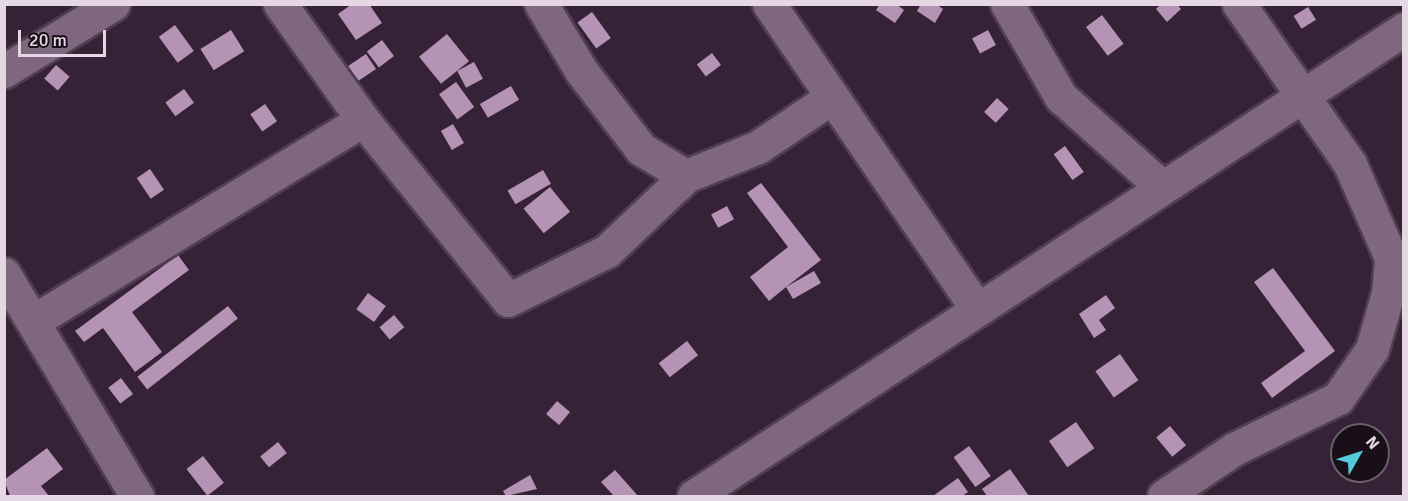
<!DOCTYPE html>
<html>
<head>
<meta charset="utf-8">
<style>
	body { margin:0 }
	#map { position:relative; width:1408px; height:501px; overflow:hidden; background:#362236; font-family:Signika,sans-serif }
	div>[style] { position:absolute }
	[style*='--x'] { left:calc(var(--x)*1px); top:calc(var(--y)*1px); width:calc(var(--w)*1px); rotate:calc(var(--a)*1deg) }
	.building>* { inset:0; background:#b593b4; transform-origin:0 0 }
	.roads { filter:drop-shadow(2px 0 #513f51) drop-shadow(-2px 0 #513f51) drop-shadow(0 2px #513f51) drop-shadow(0 -2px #513f51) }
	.street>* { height:33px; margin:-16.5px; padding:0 16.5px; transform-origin:16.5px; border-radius:16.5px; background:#7f677f }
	span { translate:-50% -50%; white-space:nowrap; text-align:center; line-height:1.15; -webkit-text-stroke:6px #180f18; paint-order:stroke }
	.frame { position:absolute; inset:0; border:6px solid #e5d7e4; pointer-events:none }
	.north { position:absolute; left:1330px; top:423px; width:60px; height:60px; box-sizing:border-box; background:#180f18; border:2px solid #6a5f6a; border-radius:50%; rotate:51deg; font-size:16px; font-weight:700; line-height:24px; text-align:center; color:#e5d7e4 }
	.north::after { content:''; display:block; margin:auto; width:21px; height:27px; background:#54cadd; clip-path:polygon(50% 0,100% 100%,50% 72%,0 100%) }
	.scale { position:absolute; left:18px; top:30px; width:88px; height:27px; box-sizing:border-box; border:3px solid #e5d7e4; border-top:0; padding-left:8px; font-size:18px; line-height:21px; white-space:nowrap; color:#e5d7e4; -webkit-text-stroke:4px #180f18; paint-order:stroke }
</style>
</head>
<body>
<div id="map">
	<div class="building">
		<i style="clip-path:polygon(352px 4px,369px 4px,382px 23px,356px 40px,338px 14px)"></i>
		<i style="clip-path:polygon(880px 4px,896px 4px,904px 10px,895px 23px,876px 10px)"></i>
		<i style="clip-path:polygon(921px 4px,936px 4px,943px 9px,935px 23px,917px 11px)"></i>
		<i style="clip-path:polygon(1161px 4px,1177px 4px,1181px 9px,1167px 22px,1156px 9px)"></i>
		<i style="left:1308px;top:7px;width:15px;height:17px;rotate:58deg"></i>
		<i style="left:592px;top:12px;width:32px;height:18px;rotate:54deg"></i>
		<i style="left:1102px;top:15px;width:36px;height:20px;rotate:53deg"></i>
		<i style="left:175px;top:25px;width:32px;height:20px;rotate:54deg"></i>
		<i style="left:231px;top:30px;width:25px;height:36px;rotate:58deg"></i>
		<i style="left:988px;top:30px;width:17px;height:18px;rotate:62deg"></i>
		<i style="left:447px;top:34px;width:35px;height:36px;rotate:51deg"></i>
		<i style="left:382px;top:40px;width:20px;height:19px;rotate:53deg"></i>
		<i style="left:712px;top:53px;width:15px;height:19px;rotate:53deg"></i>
		<i style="left:366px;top:54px;width:18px;height:27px;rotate:56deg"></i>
		<i style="left:474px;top:62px;width:19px;height:19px;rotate:62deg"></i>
		<i style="left:56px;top:65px;width:18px;height:18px;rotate:41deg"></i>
		<i style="left:456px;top:82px;width:31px;height:21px;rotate:54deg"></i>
		<i style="left:511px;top:86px;width:16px;height:36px;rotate:60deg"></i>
		<i style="left:184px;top:89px;width:17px;height:23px;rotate:54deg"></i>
		<i style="left:997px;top:98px;width:16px;height:19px;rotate:43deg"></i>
		<i style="left:265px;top:104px;width:21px;height:18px;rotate:55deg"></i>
		<i style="left:453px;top:124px;width:22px;height:14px;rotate:60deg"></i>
		<i style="left:1065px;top:146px;width:32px;height:14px;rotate:54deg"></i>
		<i style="left:150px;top:169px;width:25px;height:16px;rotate:56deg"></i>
		<i style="left:543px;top:170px;width:16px;height:41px;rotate:60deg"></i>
		<i style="clip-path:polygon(761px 183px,821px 260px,786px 287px,814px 271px,821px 283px,793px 299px,786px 287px,769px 301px,750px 277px,788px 247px,747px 193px)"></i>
		<i style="left:550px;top:187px;width:32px;height:34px;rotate:51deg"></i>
		<i style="left:727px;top:206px;width:15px;height:18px;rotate:62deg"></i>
		<i style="clip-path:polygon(178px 255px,189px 270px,132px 312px,162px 352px,135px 372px,103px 328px,84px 342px,75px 331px)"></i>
		<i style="clip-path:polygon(1273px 268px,1335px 351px,1272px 398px,1261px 383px,1305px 351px,1254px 282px)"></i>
		<i style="left:368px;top:293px;width:22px;height:20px;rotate:36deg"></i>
		<i style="clip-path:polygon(1106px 295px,1115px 308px,1099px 320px,1106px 330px,1094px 338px,1079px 314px)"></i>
		<i style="left:228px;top:306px;width:16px;height:115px;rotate:52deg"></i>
		<i style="left:394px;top:315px;width:16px;height:19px;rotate:50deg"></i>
		<i style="left:687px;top:341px;width:18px;height:36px;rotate:52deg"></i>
		<i style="left:1120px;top:354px;width:32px;height:30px;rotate:55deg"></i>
		<i style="left:121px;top:378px;width:20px;height:16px;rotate:53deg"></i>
		<i style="left:557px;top:401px;width:17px;height:17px;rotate:40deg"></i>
		<i style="left:1076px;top:422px;width:32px;height:33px;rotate:55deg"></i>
		<i style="left:1170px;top:426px;width:25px;height:18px;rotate:50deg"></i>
		<i style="left:278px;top:442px;width:14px;height:23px;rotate:51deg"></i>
		<i style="left:969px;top:446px;width:37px;height:19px;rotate:54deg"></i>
		<i style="clip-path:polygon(47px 448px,63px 469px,41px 486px,49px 496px,10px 496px,4px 480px)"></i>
		<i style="left:203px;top:456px;width:34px;height:21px;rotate:52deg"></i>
		<i style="clip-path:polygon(1010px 469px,1029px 496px,987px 496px,982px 489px)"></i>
		<i style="clip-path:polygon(615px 470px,638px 496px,614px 496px,601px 482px)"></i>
		<i style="clip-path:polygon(530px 475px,537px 489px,506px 496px,503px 491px)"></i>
		<i style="clip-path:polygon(958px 478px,968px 492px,962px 496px,933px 496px)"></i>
	</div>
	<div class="roads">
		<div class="street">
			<i style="--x:280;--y:4;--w:143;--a:54.4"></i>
			<i style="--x:363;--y:120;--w:231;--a:51.1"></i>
			<i style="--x:508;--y:300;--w:110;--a:-26.3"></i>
			<i style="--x:607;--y:251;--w:109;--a:-43.5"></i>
			<i style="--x:686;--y:176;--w:78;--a:-21.9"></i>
			<i style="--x:758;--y:147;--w:89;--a:-34"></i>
			<i style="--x:541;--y:4;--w:79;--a:58.9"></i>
			<i style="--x:582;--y:72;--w:97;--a:52.5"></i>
			<i style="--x:641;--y:149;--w:52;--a:31"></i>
			<i style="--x:769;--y:4;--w:367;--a:55.7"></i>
			<i style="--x:1007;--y:4;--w:108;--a:59.9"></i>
			<i style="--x:1061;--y:97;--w:134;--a:41.7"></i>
			<i style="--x:4;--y:71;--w:128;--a:-31.6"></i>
			<i style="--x:4;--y:274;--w:259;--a:59.1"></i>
			<i style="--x:35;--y:320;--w:384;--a:-31.4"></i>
			<i style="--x:694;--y:496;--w:850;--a:-33.33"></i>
			<i style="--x:1164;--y:496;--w:84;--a:-33.9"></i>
			<i style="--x:1234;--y:449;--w:116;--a:-26.1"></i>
			<i style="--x:1338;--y:398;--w:60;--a:-55.2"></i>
			<i style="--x:1372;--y:349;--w:58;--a:-74.1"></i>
			<i style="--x:1388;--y:293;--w:35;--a:-85"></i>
			<i style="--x:1391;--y:258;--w:103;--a:-113.6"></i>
			<i style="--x:1350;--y:164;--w:195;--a:-124.8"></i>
		</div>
	</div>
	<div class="frame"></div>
	<div class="north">N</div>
	<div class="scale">20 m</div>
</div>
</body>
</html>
